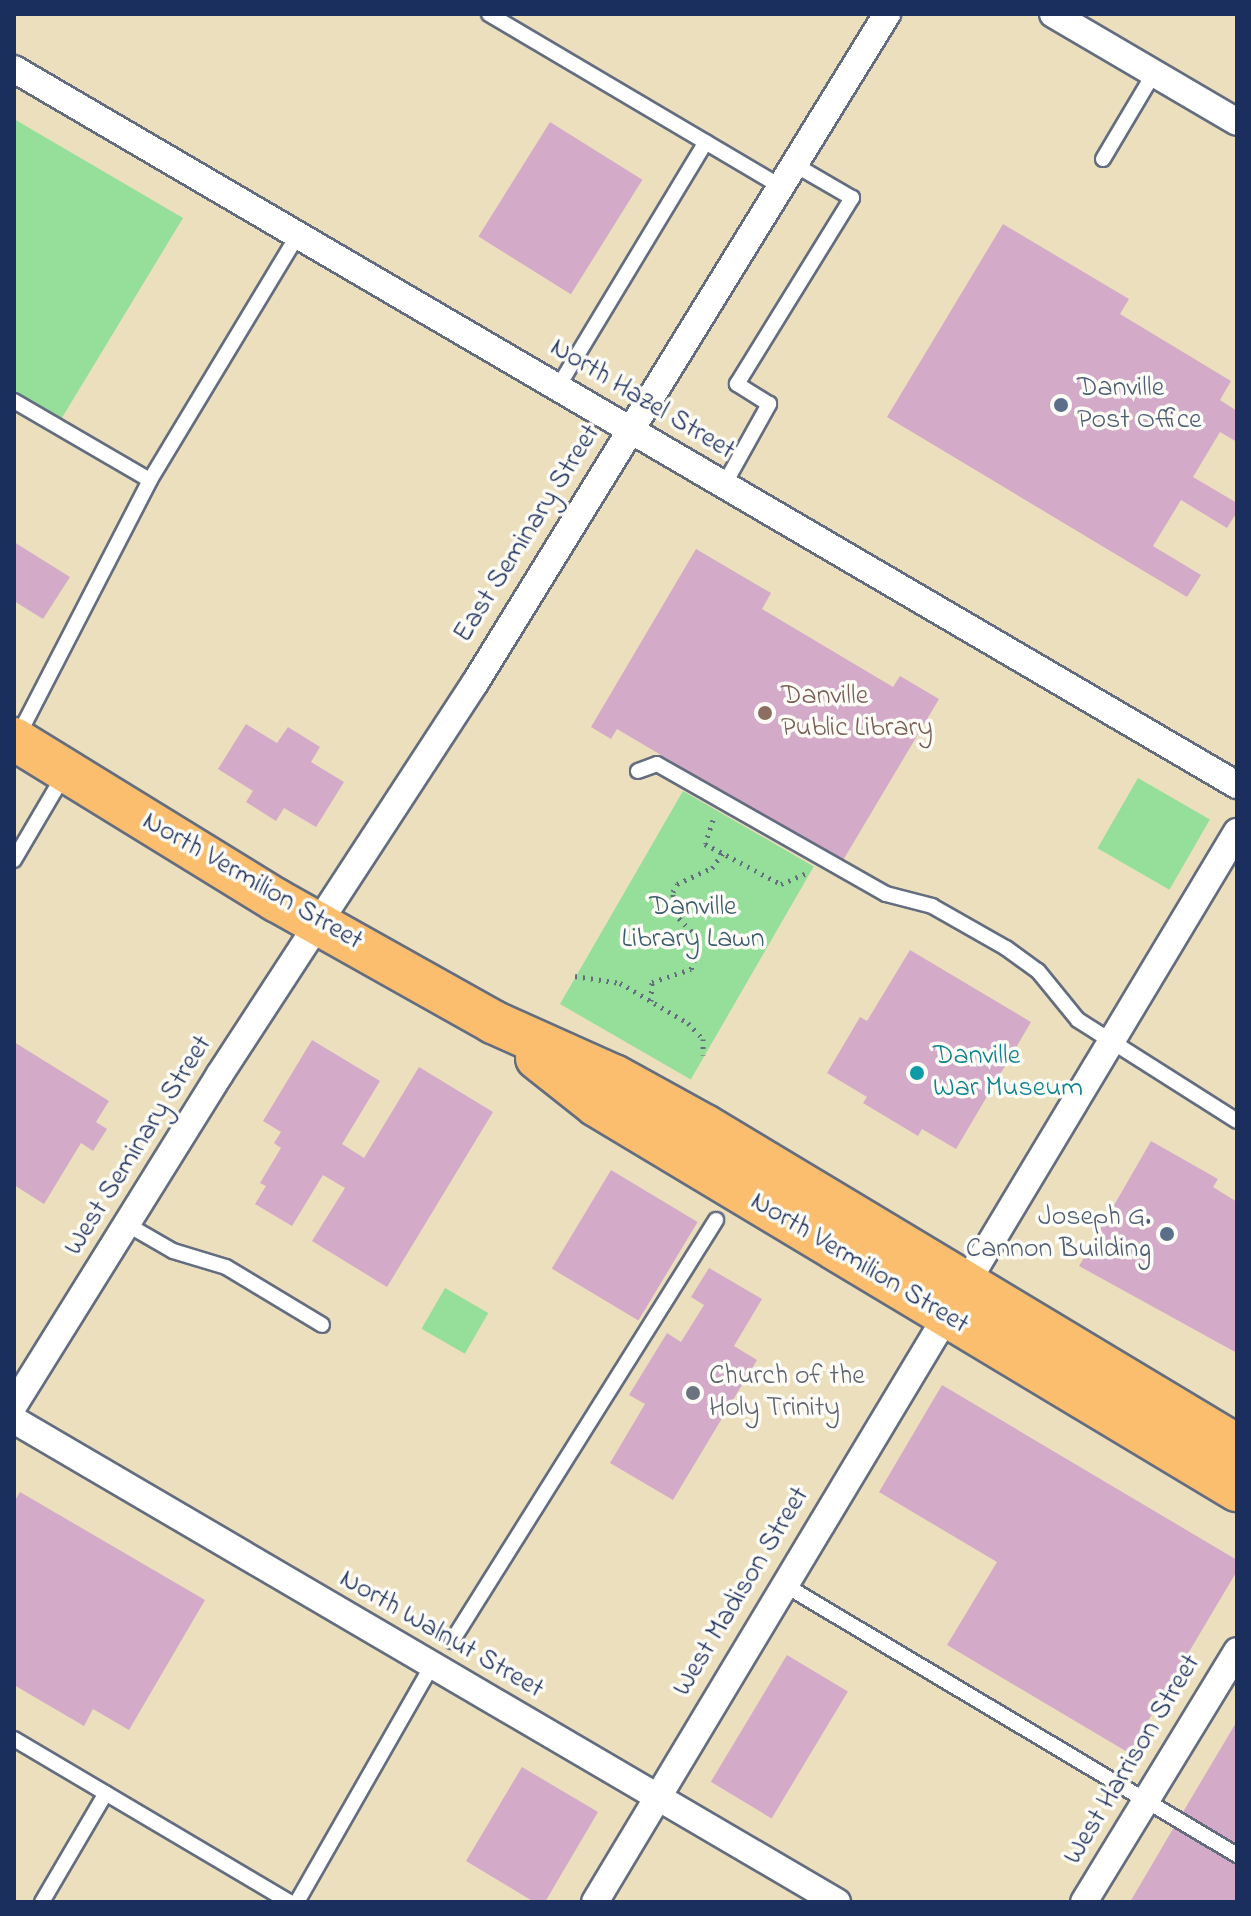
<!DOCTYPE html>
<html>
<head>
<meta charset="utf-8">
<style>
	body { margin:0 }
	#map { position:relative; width:1251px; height:1916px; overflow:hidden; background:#ecdfbd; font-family:"Indie Flower",sans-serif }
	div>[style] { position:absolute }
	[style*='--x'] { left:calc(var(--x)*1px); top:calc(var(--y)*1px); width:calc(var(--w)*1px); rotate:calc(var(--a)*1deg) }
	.green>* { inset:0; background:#95df9b; transform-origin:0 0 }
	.building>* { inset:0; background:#d3abc8; transform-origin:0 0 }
	.path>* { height:5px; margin-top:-2.5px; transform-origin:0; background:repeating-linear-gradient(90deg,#646d7f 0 2px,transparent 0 8px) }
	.roads { filter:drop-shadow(2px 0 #646d7f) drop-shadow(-2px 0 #646d7f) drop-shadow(0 2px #646d7f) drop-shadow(0 -2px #646d7f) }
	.lane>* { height:14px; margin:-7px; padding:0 7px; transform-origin:7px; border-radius:7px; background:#fff }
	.street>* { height:26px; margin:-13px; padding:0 13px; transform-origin:13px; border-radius:13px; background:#fff }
	.primary>* { height:42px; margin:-21px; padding:0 21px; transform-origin:21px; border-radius:21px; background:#fabe6e }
	.dots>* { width:22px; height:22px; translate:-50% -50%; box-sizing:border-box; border:4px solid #fdfcf7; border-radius:50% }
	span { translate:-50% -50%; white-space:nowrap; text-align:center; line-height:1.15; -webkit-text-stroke:7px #fdfcf7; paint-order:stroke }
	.service-label { font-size:28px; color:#4e5e75 }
	.left { translate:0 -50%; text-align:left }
	.right { translate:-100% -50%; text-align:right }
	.street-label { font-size:28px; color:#1b2f5e }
	.education-label { font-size:28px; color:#785e54 }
	.park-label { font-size:28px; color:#3a5b6d }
	.culture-label { font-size:28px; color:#0d838f }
	.worship-label { font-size:28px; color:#5b616d }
	.frame { position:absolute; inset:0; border:16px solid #1b2f5e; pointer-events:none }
</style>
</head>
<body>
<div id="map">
	<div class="green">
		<i style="clip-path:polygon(14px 119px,183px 218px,57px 426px,14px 401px)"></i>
		<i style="left:1138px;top:778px;width:83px;height:81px;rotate:30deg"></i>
		<i style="left:683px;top:791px;width:151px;height:246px;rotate:30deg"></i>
		<i style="left:445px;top:1288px;width:50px;height:47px;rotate:30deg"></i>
	</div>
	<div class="building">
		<i style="left:550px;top:122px;width:109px;height:135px;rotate:32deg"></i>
		<i style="clip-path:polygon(1003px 224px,1129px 299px,1120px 314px,1231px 381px,1220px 400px,1237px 411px,1237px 442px,1220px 432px,1193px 477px,1237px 503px,1237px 512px,1227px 528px,1181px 500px,1153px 546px,1201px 575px,1187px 597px,887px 417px)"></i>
		<i style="clip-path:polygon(14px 542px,70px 577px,43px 619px,14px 601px)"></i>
		<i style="clip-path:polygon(696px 549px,771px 593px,762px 609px,893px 687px,900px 676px,939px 699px,842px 862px,617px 729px,611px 739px,591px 727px)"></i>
		<i style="clip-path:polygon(246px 724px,277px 743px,288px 727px,320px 747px,311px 762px,344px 782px,316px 827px,284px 808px,276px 821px,246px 802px,253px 791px,218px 769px)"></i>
		<i style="clip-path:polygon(910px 950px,1031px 1022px,956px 1149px,922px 1129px,918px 1136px,863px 1103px,867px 1097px,827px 1073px,860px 1017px,867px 1021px)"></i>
		<i style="clip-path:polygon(312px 1040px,380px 1081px,342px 1144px,364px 1158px,419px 1067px,493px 1112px,387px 1287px,312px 1241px,345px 1188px,323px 1175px,292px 1226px,255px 1204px,266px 1186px,260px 1183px,281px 1148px,274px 1143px,281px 1132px,263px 1121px)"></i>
		<i style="clip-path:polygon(14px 1042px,109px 1101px,96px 1122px,107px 1129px,93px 1151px,81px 1143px,44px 1204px,14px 1185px)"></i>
		<i style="clip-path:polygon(1151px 1141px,1218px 1179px,1213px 1187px,1237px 1202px,1237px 1353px,1079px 1266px)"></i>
		<i style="left:611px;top:1170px;width:101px;height:115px;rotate:31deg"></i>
		<i style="clip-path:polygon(709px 1268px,762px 1299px,734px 1346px,757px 1360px,673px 1500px,610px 1463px,645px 1404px,629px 1395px,667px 1333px,681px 1342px,704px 1305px,691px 1297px)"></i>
		<i style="clip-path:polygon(942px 1385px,1237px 1560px,1237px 1571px,1129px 1753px,947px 1645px,997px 1562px,879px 1492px)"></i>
		<i style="clip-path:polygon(20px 1492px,205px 1600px,129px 1730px,93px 1709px,84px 1726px,14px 1685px,14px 1502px)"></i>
		<i style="left:787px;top:1655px;width:71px;height:148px;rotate:31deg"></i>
		<i style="clip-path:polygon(1237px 1721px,1237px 1851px,1180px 1817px)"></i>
		<i style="clip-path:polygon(522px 1767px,598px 1812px,545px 1902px,534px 1902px,466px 1861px)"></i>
		<i style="clip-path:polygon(1177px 1822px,1237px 1857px,1237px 1902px,1130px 1902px)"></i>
	</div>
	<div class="path">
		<i style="--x:713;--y:820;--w:25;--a:108"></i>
		<i style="--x:705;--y:844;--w:86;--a:27.8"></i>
		<i style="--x:781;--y:884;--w:26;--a:-23"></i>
		<i style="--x:575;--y:976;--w:46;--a:8.8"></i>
		<i style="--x:620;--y:983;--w:79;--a:30.5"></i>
		<i style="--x:688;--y:1023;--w:22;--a:47"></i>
		<i style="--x:703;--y:1039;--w:16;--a:90"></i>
		<i style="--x:651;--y:1001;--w:19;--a:-87"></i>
		<i style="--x:652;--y:982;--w:41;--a:-18.4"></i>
		<i style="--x:691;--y:969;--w:19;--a:-69"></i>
		<i style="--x:698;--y:951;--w:14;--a:-94"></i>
		<i style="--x:697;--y:937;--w:35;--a:-134"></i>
		<i style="--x:673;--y:912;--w:20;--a:-90"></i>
		<i style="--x:673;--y:892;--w:9;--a:-63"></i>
		<i style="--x:677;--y:884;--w:38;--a:-25"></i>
		<i style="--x:712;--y:868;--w:19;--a:-54"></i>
	</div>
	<div class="roads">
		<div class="lane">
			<i style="--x:489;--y:14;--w:339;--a:30.6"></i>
			<i style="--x:1103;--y:159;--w:100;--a:-59.3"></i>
			<i style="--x:558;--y:387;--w:286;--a:-58.9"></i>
			<i style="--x:14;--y:401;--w:157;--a:30.2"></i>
			<i style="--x:724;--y:485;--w:93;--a:-60.9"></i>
			<i style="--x:769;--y:404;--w:38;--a:-148"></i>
			<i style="--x:737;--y:384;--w:219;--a:-58.3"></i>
			<i style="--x:852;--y:198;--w:66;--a:-149.9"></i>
			<i style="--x:18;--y:736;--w:288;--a:-62.7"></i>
			<i style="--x:150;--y:480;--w:286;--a:-58.9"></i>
			<i style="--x:638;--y:771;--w:20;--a:-20"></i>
			<i style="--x:657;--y:764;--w:263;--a:29.6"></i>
			<i style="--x:886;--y:894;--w:48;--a:14.6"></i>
			<i style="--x:932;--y:906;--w:85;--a:29.6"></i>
			<i style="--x:1006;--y:948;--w:39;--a:36"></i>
			<i style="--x:1038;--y:971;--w:63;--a:50.8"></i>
			<i style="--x:1078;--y:1020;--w:188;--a:32.4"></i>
			<i style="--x:14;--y:860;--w:101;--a:-59.6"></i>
			<i style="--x:128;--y:1225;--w:52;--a:30"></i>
			<i style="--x:173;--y:1251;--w:55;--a:16.8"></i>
			<i style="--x:226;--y:1267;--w:112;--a:31.1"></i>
			<i style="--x:783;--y:1584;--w:529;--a:30.83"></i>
			<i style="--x:452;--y:1641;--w:497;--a:-57.9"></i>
			<i style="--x:14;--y:1739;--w:321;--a:30.6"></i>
			<i style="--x:42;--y:1902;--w:126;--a:-59.6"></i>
			<i style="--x:297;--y:1902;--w:271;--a:-60.3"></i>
		</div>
		<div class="street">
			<i style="--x:1053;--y:14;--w:213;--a:30.4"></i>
			<i style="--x:14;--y:69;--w:1417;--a:30.35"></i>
			<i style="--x:14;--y:1405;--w:390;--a:-58.1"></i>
			<i style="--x:220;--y:1074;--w:467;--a:-56.9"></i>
			<i style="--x:475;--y:683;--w:786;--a:-58.37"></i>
			<i style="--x:14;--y:1420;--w:954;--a:30.36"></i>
			<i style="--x:595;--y:1902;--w:1248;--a:-59.04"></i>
			<i style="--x:1084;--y:1902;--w:294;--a:-58.6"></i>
		</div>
		<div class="primary">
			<i style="--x:14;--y:739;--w:308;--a:31.6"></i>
			<i style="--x:276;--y:900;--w:249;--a:29.3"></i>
			<i style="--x:493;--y:1022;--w:133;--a:24.1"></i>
			<i style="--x:614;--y:1076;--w:104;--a:28.8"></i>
			<i style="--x:705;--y:1126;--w:621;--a:31.03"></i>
			<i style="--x:537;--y:1058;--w:75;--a:38.5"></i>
			<i style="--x:596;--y:1105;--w:748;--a:30.99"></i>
		</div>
	</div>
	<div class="dots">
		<i style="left:1061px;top:405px;background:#5c6f8a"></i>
		<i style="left:765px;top:713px;background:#8d6e63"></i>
		<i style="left:917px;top:1073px;background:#0f9aa8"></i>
		<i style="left:1167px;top:1234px;background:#5c6f8a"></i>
		<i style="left:693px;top:1393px;background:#6b7280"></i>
	</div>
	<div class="service-label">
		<span class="left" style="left:1077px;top:405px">Danville<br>Post Office</span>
		<span class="right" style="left:1151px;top:1234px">Joseph G.<br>Cannon Building</span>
	</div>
	<div class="street-label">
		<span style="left:642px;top:400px;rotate:31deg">North Hazel Street</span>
		<span style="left:528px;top:534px;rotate:-58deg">East Seminary Street</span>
		<span style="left:252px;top:882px;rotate:30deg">North Vermilion Street</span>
		<span style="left:139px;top:1146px;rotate:-58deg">West Seminary Street</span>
		<span style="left:859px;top:1264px;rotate:31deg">North Vermilion Street</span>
		<span style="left:742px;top:1592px;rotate:-59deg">West Madison Street</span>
		<span style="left:441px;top:1635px;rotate:30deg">North Walnut Street</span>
		<span style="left:1133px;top:1760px;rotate:-59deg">West Harrison Street</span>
	</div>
	<div class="education-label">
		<span class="left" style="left:781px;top:713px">Danville<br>Public Library</span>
	</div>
	<div class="park-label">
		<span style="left:693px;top:924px">Danville<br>Library Lawn</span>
	</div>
	<div class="culture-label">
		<span class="left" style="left:933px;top:1073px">Danville<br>War Museum</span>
	</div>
	<div class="worship-label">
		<span class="left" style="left:709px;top:1393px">Church of the<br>Holy Trinity</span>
	</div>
	<div class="frame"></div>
</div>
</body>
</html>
